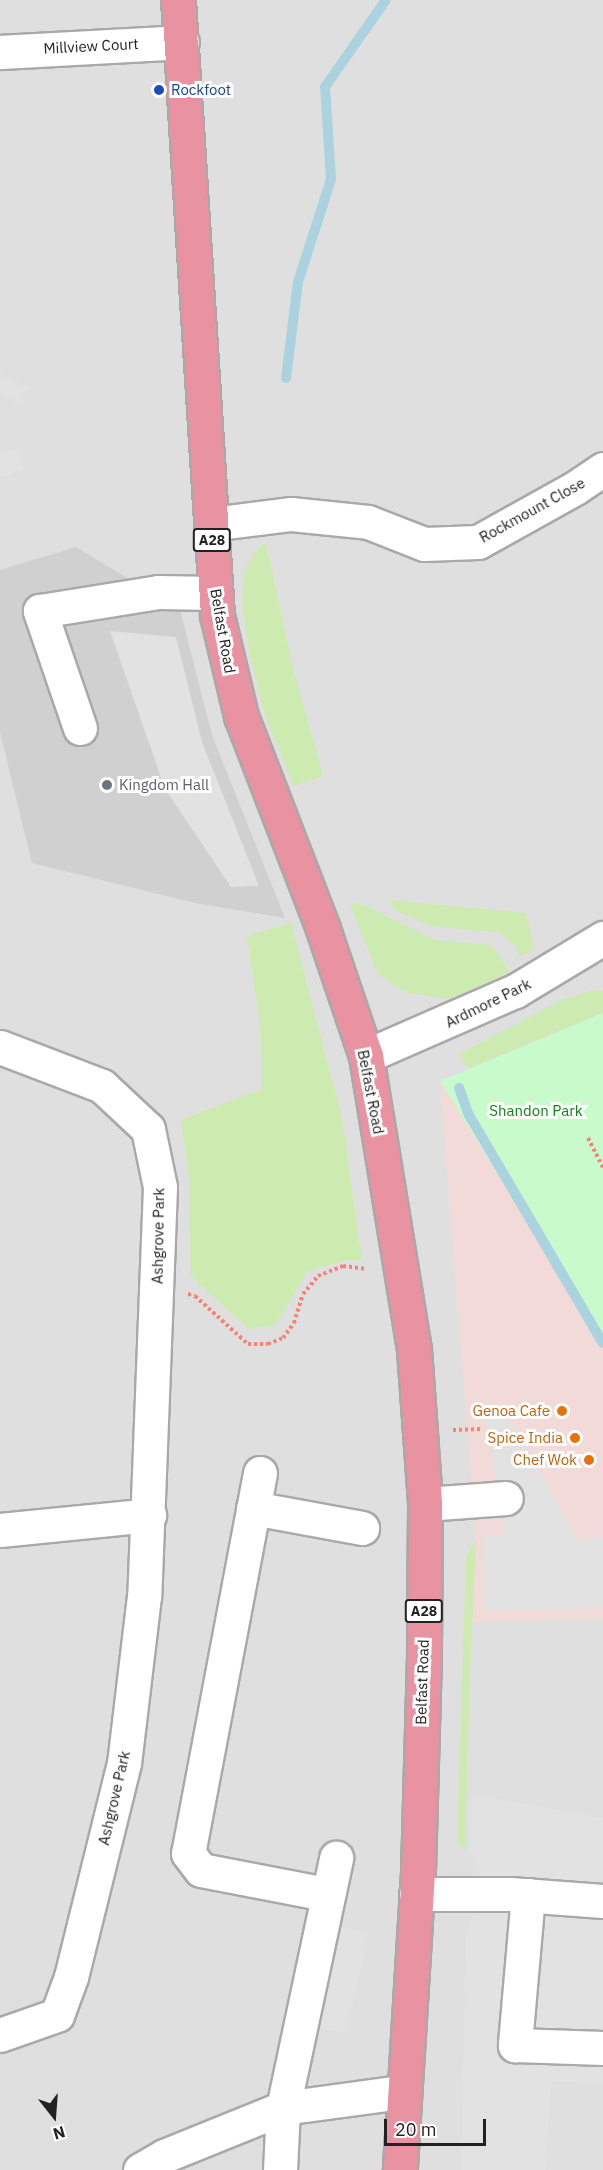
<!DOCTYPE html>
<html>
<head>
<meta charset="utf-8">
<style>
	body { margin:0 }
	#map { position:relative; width:603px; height:2170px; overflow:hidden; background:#f2efe9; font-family:"IBM Plex Sans",sans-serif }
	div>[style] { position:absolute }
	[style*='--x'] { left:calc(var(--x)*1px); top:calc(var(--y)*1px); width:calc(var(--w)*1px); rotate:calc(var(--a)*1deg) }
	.residential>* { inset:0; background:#e0dfdf; transform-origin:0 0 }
	.commercial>* { inset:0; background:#f2dad9 }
	.religious>* { inset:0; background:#d0d0d0 }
	.grass>* { inset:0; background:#cdebb0 }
	.park>* { inset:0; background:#c8facc }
	.parking>* { inset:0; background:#e2e2e2; transform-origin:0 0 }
	.stream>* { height:10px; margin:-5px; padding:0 5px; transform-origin:5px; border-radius:5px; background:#aad3df }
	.path>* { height:4px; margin-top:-2px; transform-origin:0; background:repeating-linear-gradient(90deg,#fa8072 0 3px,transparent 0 6px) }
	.roads { filter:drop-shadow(2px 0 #a9a9a9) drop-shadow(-2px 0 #a9a9a9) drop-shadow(0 2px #a9a9a9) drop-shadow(0 -2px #a9a9a9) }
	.minor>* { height:33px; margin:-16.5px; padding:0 16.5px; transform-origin:16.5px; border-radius:16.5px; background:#fff }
	.highway>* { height:33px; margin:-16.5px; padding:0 16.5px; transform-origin:16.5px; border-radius:16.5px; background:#e892a2 }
	.dots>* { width:16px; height:16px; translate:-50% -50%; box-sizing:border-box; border:3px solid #fff; border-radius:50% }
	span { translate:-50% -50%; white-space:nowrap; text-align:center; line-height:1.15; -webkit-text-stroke:6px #fff; paint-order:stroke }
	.shield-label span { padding:2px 4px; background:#fff; border:2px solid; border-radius:4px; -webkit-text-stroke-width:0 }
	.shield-label { font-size:14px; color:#222; font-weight:700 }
	.street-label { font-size:15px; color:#222 }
	.transit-label { font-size:15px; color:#164399 }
	.left { translate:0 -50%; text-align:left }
	.worship-label { font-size:15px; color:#5b616d }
	.park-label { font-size:15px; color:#0c8416 }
	.food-label { font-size:15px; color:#c56008 }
	.right { translate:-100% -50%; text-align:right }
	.north { position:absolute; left:24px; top:2086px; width:60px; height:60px; -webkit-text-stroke:4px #fff; paint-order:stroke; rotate:163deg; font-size:16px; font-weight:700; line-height:24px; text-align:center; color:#222 }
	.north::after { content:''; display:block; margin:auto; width:21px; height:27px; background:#222; clip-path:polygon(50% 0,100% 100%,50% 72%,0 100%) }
	.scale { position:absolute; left:384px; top:2119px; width:102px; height:27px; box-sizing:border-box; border:3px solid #222; border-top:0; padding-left:8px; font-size:18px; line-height:21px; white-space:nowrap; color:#222; -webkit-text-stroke:4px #fff; paint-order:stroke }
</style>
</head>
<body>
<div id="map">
	<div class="residential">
		<i style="left:0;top:0;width:603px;height:2170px"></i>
	</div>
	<div class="commercial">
		<i style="clip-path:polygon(440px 1081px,603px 1345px,603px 1618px,472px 1622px,476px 1539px)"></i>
	</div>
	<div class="religious">
		<i style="clip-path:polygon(76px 547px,142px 587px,173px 582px,212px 735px,285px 918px,195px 903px,32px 863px,0 732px,0 570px)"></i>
	</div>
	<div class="grass">
		<i style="clip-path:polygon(266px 543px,292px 664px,323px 776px,294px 786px,265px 716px,249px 652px,242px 600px,245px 570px,258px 548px)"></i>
		<i style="clip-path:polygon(388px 900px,526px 913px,534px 950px,520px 956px,514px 944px,498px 932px,435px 927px,396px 911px)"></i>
		<i style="clip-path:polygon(358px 902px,435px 940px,492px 945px,510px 972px,449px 999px,407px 993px,378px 974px,350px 905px)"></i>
		<i style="clip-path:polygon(291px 923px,342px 1118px,362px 1261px,347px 1260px,306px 1272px,284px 1312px,272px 1326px,248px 1329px,191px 1276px,189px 1178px,181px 1120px,262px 1089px,260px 1024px,247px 936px)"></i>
		<i style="clip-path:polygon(594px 990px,603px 991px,603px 1013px,468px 1068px,459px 1054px,564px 999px)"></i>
		<i style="clip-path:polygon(476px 1539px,470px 1673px,465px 1851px,457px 1842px,466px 1557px)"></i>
	</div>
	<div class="park">
		<i style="clip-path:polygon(603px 1013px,603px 1345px,440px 1081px)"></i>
	</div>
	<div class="parking">
		<i style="clip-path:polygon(0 374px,28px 388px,20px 404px,0 394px)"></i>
		<i style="clip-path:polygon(19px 448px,25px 470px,0 477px,0 453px)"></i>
		<i style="clip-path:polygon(110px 631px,176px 637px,202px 742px,259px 886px,231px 887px,165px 789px)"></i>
		<i style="clip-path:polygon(483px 1401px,502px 1410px,518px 1433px,577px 1539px,603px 1537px,603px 1608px,484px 1611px,482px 1536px,505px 1534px)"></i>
		<i style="clip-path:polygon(471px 1794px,603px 1818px,603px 2084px,551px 2081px,546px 2170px,461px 2170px,466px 1936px,479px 1895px,478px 1877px,470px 1852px)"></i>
		<i style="left:334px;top:1925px;width:36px;height:103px;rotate:13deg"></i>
	</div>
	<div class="stream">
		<i style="--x:286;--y:378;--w:97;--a:-82.9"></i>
		<i style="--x:298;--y:282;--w:108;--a:-72.2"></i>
		<i style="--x:331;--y:179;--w:92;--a:-93.7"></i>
		<i style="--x:325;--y:87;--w:106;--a:-55"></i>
		<i style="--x:459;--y:1088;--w:29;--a:70"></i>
		<i style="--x:469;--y:1115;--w:264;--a:59.6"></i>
	</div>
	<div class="path">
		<i style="--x:588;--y:1138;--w:33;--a:63"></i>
		<i style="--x:188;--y:1294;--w:7;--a:16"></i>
		<i style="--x:195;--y:1296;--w:72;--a:42.2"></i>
		<i style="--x:248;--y:1344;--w:20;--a:0"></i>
		<i style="--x:268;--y:1344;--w:16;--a:-22"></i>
		<i style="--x:283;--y:1338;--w:19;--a:-54"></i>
		<i style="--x:294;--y:1323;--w:30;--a:-73"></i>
		<i style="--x:303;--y:1294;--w:23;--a:-50"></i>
		<i style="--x:318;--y:1276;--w:27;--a:-22"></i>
		<i style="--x:343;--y:1266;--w:24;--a:7"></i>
		<i style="--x:453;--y:1430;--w:29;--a:-2"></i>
	</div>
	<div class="roads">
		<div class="minor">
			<i style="--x:0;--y:52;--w:182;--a:-3.1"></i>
			<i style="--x:211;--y:524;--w:81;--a:-7.1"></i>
			<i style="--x:291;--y:514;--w:77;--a:5.9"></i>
			<i style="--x:368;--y:522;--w:60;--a:21.4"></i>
			<i style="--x:424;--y:544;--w:54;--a:-2.1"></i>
			<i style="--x:478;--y:542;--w:111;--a:-29.1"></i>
			<i style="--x:575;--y:488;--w:34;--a:-34"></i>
			<i style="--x:80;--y:728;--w:124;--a:-108.9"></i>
			<i style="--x:40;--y:611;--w:120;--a:-9.1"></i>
			<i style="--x:158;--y:592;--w:57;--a:1"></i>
			<i style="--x:0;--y:1047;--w:109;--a:20.9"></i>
			<i style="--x:102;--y:1086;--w:63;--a:43.1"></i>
			<i style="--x:148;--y:1129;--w:59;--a:78.3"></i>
			<i style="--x:160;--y:1187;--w:409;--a:92.2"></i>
			<i style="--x:144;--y:1596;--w:168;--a:96.8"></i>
			<i style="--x:124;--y:1763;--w:220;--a:103.9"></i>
			<i style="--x:71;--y:1977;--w:40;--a:110.2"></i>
			<i style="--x:57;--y:2015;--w:60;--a:160.7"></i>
			<i style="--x:366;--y:1056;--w:163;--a:-23.6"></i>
			<i style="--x:515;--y:991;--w:103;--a:-31.1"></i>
			<i style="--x:260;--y:1473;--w:387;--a:100.7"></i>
			<i style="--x:188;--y:1853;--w:21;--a:53"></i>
			<i style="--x:201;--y:1870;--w:127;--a:10.9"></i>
			<i style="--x:425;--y:1504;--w:81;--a:-4.2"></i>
			<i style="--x:253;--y:1508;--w:111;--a:10.4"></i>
			<i style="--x:0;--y:1530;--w:150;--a:-5.7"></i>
			<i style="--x:416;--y:1894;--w:94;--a:0"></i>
			<i style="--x:510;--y:1894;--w:93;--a:4.3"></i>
			<i style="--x:528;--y:1895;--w:151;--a:95"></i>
			<i style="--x:515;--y:2045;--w:88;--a:2"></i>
			<i style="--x:140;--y:2170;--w:28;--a:-30"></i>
			<i style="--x:164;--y:2156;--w:128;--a:-22"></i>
			<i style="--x:283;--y:2108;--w:120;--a:-7.7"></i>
			<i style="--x:280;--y:2170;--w:62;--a:-87.2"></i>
			<i style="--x:283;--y:2108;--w:256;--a:-78"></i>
		</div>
		<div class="highway">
			<i style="--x:178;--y:0;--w:616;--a:86.37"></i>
			<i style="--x:217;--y:615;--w:104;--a:76.6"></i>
			<i style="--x:241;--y:716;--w:228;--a:68.9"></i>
			<i style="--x:323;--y:929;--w:134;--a:71.3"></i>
			<i style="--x:366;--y:1056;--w:297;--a:80.7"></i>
			<i style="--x:414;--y:1349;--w:155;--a:85.9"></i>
			<i style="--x:425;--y:1504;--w:152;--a:90.4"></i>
			<i style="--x:424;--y:1656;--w:216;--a:91.6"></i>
			<i style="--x:418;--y:1872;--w:299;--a:93.5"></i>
		</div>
	</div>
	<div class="dots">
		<i style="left:159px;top:90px;background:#1a4fb4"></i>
		<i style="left:107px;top:785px;background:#6b7280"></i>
		<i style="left:562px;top:1411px;background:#e8710a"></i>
		<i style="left:575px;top:1438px;background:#e8710a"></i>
		<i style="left:589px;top:1460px;background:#e8710a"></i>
	</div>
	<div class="shield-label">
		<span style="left:212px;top:540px">A28</span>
		<span style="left:424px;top:1611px">A28</span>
	</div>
	<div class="street-label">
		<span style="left:91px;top:46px;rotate:-3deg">Millview Court</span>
		<span style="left:532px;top:510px;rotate:-29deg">Rockmount Close</span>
		<span style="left:223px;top:631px;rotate:80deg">Belfast Road</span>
		<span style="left:488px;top:1003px;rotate:-26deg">Ardmore Park</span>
		<span style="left:371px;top:1092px;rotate:79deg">Belfast Road</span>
		<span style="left:158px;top:1236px;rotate:-89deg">Ashgrove Park</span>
		<span style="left:422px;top:1682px;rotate:-88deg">Belfast Road</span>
		<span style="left:114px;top:1798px;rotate:-77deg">Ashgrove Park</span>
	</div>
	<div class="transit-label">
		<span class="left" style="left:171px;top:90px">Rockfoot</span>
	</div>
	<div class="worship-label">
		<span class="left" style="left:119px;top:785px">Kingdom Hall</span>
	</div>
	<div class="park-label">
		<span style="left:536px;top:1111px">Shandon Park</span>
	</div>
	<div class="food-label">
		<span class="right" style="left:550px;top:1411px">Genoa Cafe</span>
		<span class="right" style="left:563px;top:1438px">Spice India</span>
		<span class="right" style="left:577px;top:1460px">Chef Wok</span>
	</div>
	<div class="north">N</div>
	<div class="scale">20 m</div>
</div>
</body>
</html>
